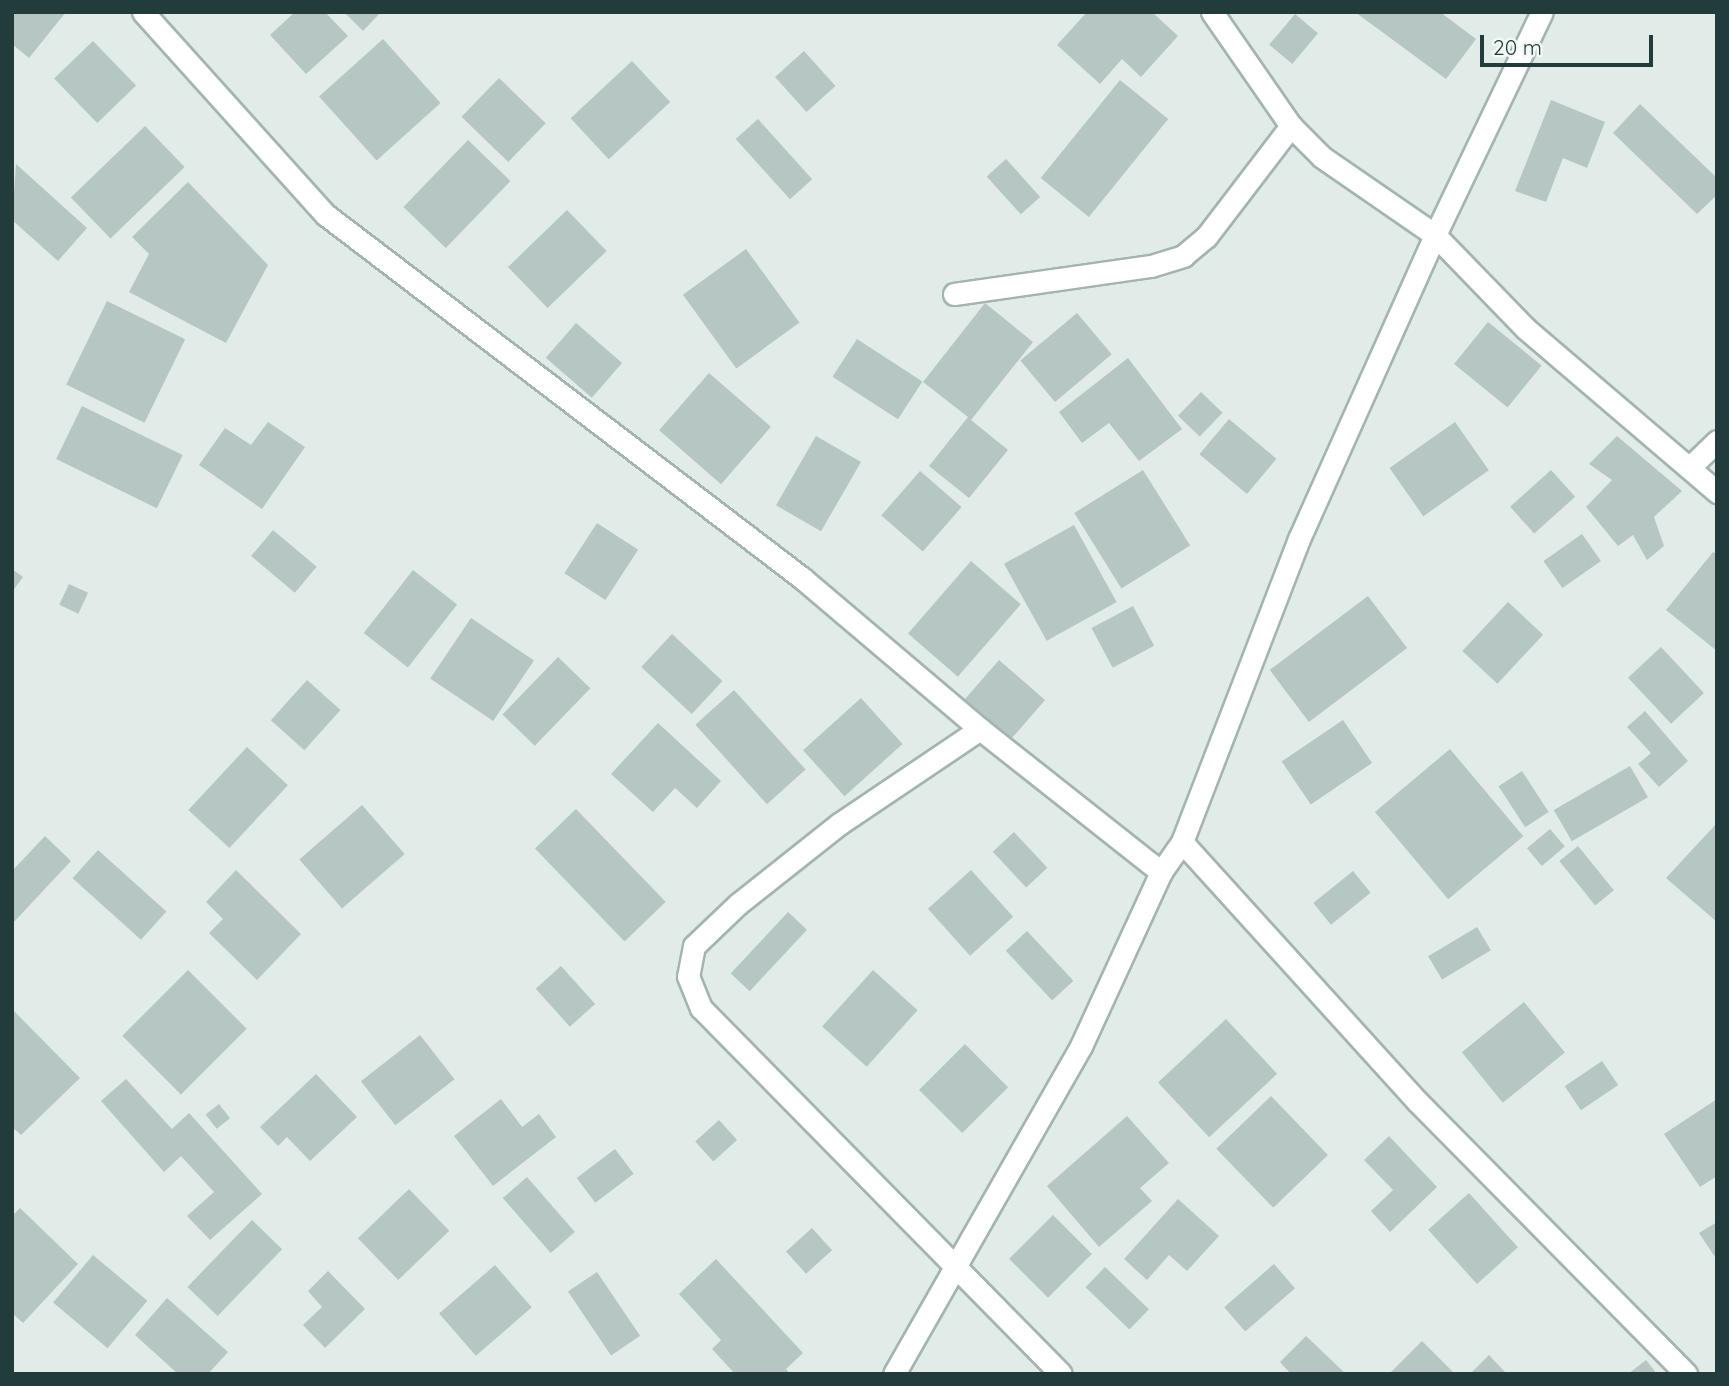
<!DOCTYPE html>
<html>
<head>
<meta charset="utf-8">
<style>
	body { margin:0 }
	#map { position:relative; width:1729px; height:1386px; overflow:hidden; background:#e1ece9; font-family:Quicksand,sans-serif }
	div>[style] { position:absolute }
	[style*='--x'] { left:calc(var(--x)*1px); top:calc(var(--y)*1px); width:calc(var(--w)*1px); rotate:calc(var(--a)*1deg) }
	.building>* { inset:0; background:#b6c6c2; transform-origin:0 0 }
	.roads { filter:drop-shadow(2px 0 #a4b4b1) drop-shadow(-2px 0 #a4b4b1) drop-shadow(0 2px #a4b4b1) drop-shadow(0 -2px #a4b4b1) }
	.street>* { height:21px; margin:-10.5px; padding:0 10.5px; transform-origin:10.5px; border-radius:10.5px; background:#fff }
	span { translate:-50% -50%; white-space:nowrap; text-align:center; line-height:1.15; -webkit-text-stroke:5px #f1f8f6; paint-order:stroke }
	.frame { position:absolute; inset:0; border:14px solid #213c3a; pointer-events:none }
	.scale { position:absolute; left:1480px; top:35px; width:173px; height:32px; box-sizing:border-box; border:4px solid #213c3a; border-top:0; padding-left:9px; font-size:21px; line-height:24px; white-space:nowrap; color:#213c3a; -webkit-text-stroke:5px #f1f8f6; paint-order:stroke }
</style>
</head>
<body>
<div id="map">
	<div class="building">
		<i style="clip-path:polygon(12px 12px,66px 12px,29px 58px,12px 44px)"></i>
		<i style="clip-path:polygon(295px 12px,325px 12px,348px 36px,306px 74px,270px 35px)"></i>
		<i style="clip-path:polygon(344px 12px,381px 12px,363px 31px)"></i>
		<i style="clip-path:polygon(1087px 12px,1152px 12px,1178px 36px,1141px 77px,1122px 59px,1100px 84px,1057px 45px)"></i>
		<i style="clip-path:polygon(1355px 12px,1440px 12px,1476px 39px,1446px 79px)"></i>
		<i style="left:1295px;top:14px;width:30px;height:40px;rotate:40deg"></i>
		<i style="left:383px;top:39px;width:86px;height:86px;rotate:48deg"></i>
		<i style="left:93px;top:41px;width:62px;height:54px;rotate:46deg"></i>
		<i style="left:804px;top:51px;width:47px;height:39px;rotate:48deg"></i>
		<i style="left:632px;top:61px;width:56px;height:84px;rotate:47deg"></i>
		<i style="left:499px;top:78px;width:65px;height:54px;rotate:44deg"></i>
		<i style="left:1120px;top:80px;width:62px;height:126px;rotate:39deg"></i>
		<i style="clip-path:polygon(1551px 100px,1605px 122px,1587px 168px,1563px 158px,1546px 202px,1515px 191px)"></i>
		<i style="clip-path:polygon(1640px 104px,1717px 178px,1717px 195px,1697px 214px,1613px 133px)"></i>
		<i style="left:758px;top:119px;width:81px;height:30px;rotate:48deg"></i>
		<i style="left:145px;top:126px;width:57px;height:103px;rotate:46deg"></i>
		<i style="left:468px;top:140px;width:59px;height:93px;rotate:44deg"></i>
		<i style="left:1006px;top:159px;width:51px;height:26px;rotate:48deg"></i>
		<i style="clip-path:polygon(16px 164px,87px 228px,58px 261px,12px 220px)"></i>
		<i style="clip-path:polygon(188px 182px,268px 265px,226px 343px,129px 292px,149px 254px,132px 237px)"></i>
		<i style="left:567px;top:210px;width:57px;height:82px;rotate:46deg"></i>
		<i style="left:746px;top:249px;width:91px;height:78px;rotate:54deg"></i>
		<i style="left:107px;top:301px;width:87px;height:93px;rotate:26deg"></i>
		<i style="clip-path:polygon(985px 303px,1033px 342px,971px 420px,1008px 450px,969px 498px,929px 466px,968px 417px,923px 382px)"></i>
		<i style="left:1077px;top:313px;width:54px;height:74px;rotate:50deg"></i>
		<i style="left:1488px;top:322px;width:69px;height:54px;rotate:39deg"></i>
		<i style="left:576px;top:323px;width:61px;height:46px;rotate:41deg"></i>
		<i style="left:857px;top:339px;width:78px;height:45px;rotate:33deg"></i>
		<i style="clip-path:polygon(1128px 358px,1182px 429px,1139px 461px,1109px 423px,1082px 443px,1059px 412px)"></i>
		<i style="left:709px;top:373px;width:82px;height:76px;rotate:41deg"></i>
		<i style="left:1201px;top:392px;width:30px;height:33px;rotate:44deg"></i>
		<i style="left:82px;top:406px;width:112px;height:59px;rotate:26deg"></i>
		<i style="left:1229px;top:419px;width:62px;height:46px;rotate:40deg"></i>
		<i style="clip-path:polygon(268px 422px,305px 447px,262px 509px,199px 465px,225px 428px,251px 445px)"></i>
		<i style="left:1455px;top:422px;width:59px;height:80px;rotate:55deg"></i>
		<i style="left:816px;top:436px;width:52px;height:80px;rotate:30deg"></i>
		<i style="clip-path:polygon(1617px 436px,1682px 491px,1654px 517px,1664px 546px,1647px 560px,1633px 535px,1618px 546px,1586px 507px,1612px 480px,1589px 464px)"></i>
		<i style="left:1143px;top:470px;width:89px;height:81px;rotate:58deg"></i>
		<i style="left:1551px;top:470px;width:36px;height:55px;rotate:48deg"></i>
		<i style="left:920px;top:471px;width:55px;height:59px;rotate:41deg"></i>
		<i style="left:597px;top:523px;width:49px;height:60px;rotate:33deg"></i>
		<i style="left:1074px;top:525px;width:88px;height:80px;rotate:61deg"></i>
		<i style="left:273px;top:530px;width:57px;height:34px;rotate:40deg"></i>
		<i style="left:1582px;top:534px;width:33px;height:47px;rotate:55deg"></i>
		<i style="clip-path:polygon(1713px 552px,1717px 555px,1717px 651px,1666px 610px)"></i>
		<i style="left:971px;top:561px;width:66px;height:96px;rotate:41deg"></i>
		<i style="clip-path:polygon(12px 569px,23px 577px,12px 592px)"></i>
		<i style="left:413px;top:570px;width:56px;height:80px;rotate:38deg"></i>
		<i style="left:69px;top:584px;width:21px;height:23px;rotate:25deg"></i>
		<i style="left:1368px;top:596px;width:65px;height:123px;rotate:53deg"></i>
		<i style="left:1508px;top:602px;width:48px;height:67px;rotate:43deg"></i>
		<i style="left:1133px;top:606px;width:45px;height:47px;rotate:62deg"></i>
		<i style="left:471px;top:618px;width:76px;height:73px;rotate:34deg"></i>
		<i style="left:672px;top:634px;width:69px;height:45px;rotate:43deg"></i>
		<i style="left:1661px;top:647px;width:63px;height:45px;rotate:47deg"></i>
		<i style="left:558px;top:657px;width:45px;height:80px;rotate:44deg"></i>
		<i style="left:999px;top:660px;width:61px;height:57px;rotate:41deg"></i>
		<i style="left:307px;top:680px;width:45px;height:54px;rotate:42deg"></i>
		<i style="left:734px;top:690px;width:107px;height:52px;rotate:48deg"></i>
		<i style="left:861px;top:698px;width:62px;height:78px;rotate:48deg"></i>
		<i style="clip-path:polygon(1645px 711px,1688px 761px,1659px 787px,1638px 764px,1651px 753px,1627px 727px)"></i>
		<i style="left:1343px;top:720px;width:52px;height:74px;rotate:56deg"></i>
		<i style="clip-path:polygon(658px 723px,721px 781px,697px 808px,675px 788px,653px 812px,611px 774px)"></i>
		<i style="left:247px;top:747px;width:56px;height:86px;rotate:43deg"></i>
		<i style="left:1450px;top:749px;width:114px;height:98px;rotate:50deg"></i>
		<i style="left:1630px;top:766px;width:36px;height:88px;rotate:60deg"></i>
		<i style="left:1522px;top:771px;width:49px;height:28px;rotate:57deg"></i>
		<i style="left:362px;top:805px;width:65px;height:83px;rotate:49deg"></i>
		<i style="left:576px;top:809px;width:129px;height:57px;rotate:46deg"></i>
		<i style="clip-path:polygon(1717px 823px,1717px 922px,1666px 878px)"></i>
		<i style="left:1550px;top:829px;width:23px;height:30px;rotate:50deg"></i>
		<i style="left:1014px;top:832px;width:49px;height:29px;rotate:47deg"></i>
		<i style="clip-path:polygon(45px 836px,71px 861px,12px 924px,12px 871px)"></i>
		<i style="left:1578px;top:846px;width:57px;height:24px;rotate:51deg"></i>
		<i style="left:98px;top:850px;width:92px;height:38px;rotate:42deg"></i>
		<i style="clip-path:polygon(236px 870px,301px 934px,257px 980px,209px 933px,223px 919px,206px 902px)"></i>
		<i style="left:971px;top:870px;width:63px;height:58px;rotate:48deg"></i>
		<i style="left:1353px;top:871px;width:28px;height:51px;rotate:51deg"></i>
		<i style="left:788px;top:912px;width:26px;height:84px;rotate:43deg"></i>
		<i style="left:1477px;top:927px;width:27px;height:57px;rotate:59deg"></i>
		<i style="left:1027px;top:931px;width:68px;height:29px;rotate:47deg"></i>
		<i style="left:561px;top:966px;width:51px;height:34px;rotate:48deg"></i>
		<i style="left:188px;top:970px;width:83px;height:93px;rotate:45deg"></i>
		<i style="left:873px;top:970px;width:60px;height:76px;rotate:42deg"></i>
		<i style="left:1524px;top:1002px;width:65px;height:80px;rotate:51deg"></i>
		<i style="clip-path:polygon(14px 1011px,80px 1078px,21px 1135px,12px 1127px)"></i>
		<i style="left:1226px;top:1019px;width:75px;height:93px;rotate:47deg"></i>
		<i style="left:420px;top:1035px;width:56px;height:75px;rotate:52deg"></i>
		<i style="left:965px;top:1044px;width:61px;height:65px;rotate:45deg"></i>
		<i style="left:1602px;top:1061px;width:29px;height:45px;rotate:56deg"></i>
		<i style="clip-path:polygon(316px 1074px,357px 1117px,310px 1161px,287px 1137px,278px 1146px,260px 1127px)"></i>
		<i style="clip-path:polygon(126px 1079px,172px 1129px,189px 1113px,262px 1194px,210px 1240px,187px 1216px,214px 1192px,181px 1156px,164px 1172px,101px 1101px)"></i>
		<i style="left:1271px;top:1096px;width:82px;height:76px;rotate:46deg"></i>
		<i style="clip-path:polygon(501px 1099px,522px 1127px,539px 1114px,556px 1137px,493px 1186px,454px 1136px)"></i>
		<i style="clip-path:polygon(1717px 1099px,1717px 1176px,1700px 1187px,1664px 1134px)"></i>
		<i style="left:219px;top:1104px;width:18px;height:17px;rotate:52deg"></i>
		<i style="clip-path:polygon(1127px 1116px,1169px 1163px,1140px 1188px,1152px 1201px,1099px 1247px,1047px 1186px)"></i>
		<i style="left:719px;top:1120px;width:27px;height:32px;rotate:48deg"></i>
		<i style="clip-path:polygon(1389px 1136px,1437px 1187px,1390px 1232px,1371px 1211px,1393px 1190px,1364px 1160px)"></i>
		<i style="left:615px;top:1149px;width:31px;height:48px;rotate:53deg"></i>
		<i style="left:527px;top:1177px;width:73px;height:32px;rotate:49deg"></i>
		<i style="left:409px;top:1189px;width:58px;height:71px;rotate:46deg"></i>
		<i style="left:1469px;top:1193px;width:73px;height:55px;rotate:48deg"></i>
		<i style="clip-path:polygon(1178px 1199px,1219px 1236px,1187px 1271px,1169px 1255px,1147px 1280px,1124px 1259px)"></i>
		<i style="clip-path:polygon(20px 1208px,78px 1264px,23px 1323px,12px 1313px,12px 1216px)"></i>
		<i style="left:1053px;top:1215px;width:55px;height:62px;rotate:45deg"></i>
		<i style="left:252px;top:1220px;width:42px;height:93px;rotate:44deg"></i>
		<i style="clip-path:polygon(1717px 1222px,1717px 1260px,1699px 1233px)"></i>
		<i style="left:812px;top:1228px;width:30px;height:35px;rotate:48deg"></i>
		<i style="left:93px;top:1255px;width:71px;height:62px;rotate:40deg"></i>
		<i style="clip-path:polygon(716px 1259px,803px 1353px,786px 1369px,790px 1374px,735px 1374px,712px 1349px,721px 1340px,679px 1294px)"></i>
		<i style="left:1274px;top:1264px;width:32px;height:66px;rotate:49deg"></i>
		<i style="left:495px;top:1265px;width:56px;height:74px;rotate:49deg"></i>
		<i style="left:1105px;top:1267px;width:61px;height:28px;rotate:44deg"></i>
		<i style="clip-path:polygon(328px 1271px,365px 1309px,325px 1348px,303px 1325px,322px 1307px,308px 1291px)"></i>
		<i style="left:597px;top:1272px;width:77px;height:35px;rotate:56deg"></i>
		<i style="clip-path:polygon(167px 1298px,228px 1352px,208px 1374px,178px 1374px,135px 1335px)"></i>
		<i style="clip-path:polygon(1306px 1336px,1346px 1374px,1291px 1374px,1280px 1362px)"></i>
		<i style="clip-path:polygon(1422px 1341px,1455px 1374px,1389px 1374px)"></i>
		<i style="clip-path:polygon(1489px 1355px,1505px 1372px,1470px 1374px)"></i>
		<i style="clip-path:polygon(1646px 1360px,1657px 1374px,1628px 1374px)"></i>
	</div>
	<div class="roads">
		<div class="street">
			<i style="--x:143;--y:12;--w:273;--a:48"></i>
			<i style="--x:326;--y:215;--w:599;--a:37.33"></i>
			<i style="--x:802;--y:578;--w:233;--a:40.3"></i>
			<i style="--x:980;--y:729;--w:231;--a:38.3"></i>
			<i style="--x:1212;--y:12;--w:139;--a:55.3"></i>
			<i style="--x:1291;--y:126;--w:44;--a:45"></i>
			<i style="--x:1322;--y:157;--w:137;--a:34.6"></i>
			<i style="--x:1435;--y:235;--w:129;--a:45.9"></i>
			<i style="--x:1525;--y:328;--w:253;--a:40.5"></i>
			<i style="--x:954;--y:294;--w:199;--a:-8.1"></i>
			<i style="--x:1151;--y:266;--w:34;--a:-17"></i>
			<i style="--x:1183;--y:256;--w:30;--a:-40"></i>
			<i style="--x:1206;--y:237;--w:140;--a:-52.6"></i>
			<i style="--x:1691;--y:466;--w:36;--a:-44"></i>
			<i style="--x:980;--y:729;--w:170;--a:146"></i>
			<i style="--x:839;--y:824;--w:129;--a:141.6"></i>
			<i style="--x:738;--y:904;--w:61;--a:136.3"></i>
			<i style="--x:694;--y:946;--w:31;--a:101"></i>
			<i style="--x:688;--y:976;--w:35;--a:68"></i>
			<i style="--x:701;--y:1008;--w:513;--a:45.47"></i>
			<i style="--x:1182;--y:842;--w:351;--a:47.8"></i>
			<i style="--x:1418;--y:1102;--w:382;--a:45.4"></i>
			<i style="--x:894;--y:1374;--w:378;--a:-60.3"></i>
			<i style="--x:1081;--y:1046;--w:192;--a:-65.3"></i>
			<i style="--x:1161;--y:872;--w:37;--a:-55"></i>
			<i style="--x:1182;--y:842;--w:325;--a:-68.9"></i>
			<i style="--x:1299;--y:539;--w:333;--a:-65.9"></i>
			<i style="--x:1435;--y:235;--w:247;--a:-64.4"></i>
		</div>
	</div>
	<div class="frame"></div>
	<div class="scale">20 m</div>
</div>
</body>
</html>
